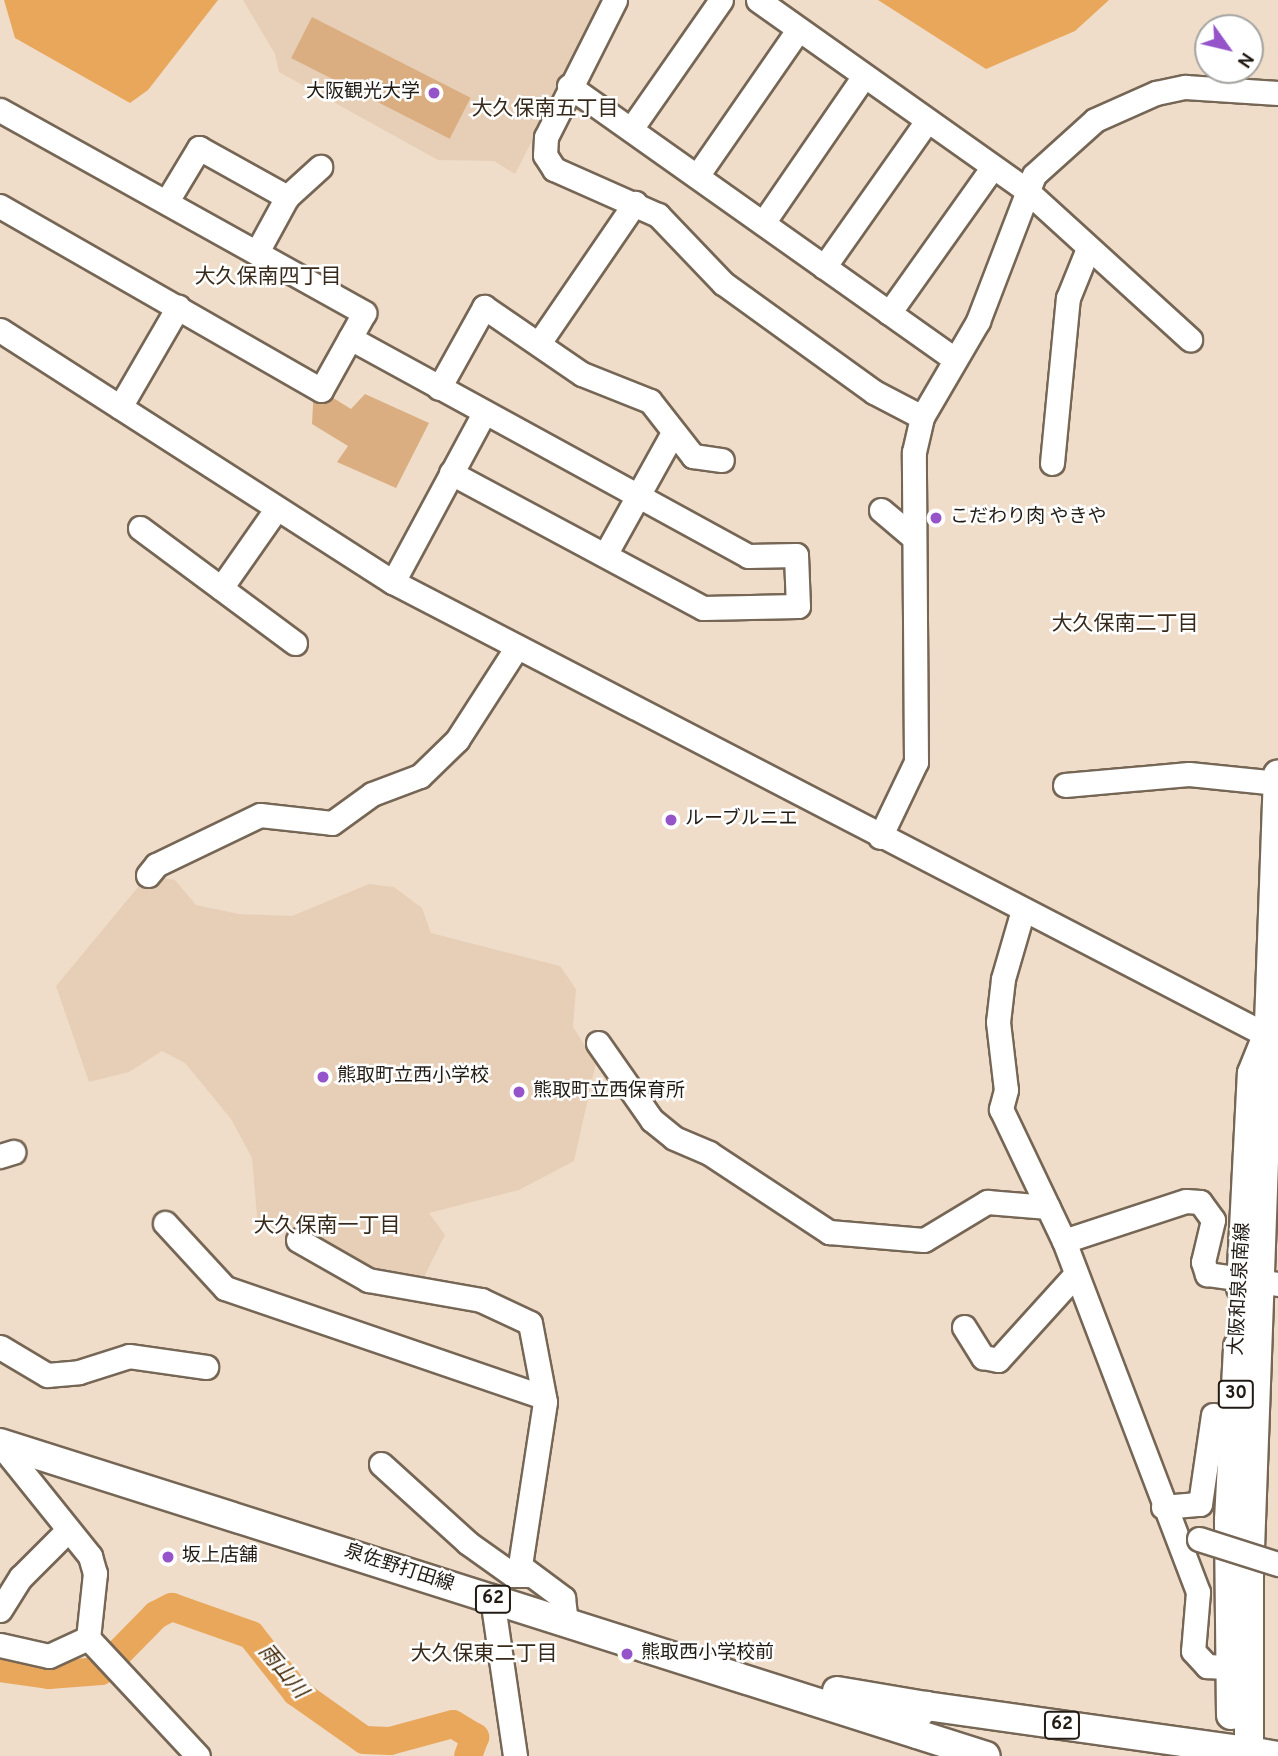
<!DOCTYPE html>
<html>
<head>
<meta charset="utf-8">
<style>
	body { margin:0 }
	#map { position:relative; width:1278px; height:1756px; overflow:hidden; background:#efddca; font-family:Overpass,"Noto Sans JP",sans-serif }
	div>[style] { position:absolute }
	[style*='--x'] { left:calc(var(--x)*1px); top:calc(var(--y)*1px); width:calc(var(--w)*1px); rotate:calc(var(--a)*1deg) }
	.built>* { inset:0; background:#e7cfb7 }
	.green>* { inset:0; background:#daae80; transform-origin:0 0 }
	.water>* { inset:0; background:#e9a75b }
	.river>* { height:28px; margin:-14px; padding:0 14px; transform-origin:14px; border-radius:14px; background:#e9a75b }
	.roads { filter:drop-shadow(2px 0 #766655) drop-shadow(-2px 0 #766655) drop-shadow(0 2px #766655) drop-shadow(0 -2px #766655) }
	.minor>* { height:23px; margin:-11.5px; padding:0 11.5px; transform-origin:11.5px; border-radius:11.5px; background:#fff }
	.major>* { height:28px; margin:-14px; padding:0 14px; transform-origin:14px; border-radius:14px; background:#fff }
	.bridges { filter:drop-shadow(2px 0 #766655) drop-shadow(-2px 0 #766655) drop-shadow(0 2px #766655) drop-shadow(0 -2px #766655) }
	.minor-bridge>* { height:23px; margin:-11.5px; padding:0 11.5px; transform-origin:11.5px; border-radius:11.5px; background:#fff }
	.dots>* { width:19px; height:19px; translate:-50% -50%; box-sizing:border-box; border:4px solid #fff; border-radius:50% }
	span { translate:-50% -50%; white-space:nowrap; text-align:center; line-height:1.15; -webkit-text-stroke:5px #fff; paint-order:stroke }
	.shield-label span { padding:2px 5px; background:#fff; border:2px solid; border-radius:5px; -webkit-text-stroke-width:0 }
	.shield-label { font-size:18px; color:#211b14; font-weight:700 }
	.poi-label { font-size:19px; color:#211b14 }
	.right { translate:-100% -50%; text-align:right }
	.left { translate:0 -50%; text-align:left }
	.street-label { font-size:19px; color:#211b14 }
	.neighbourhood-label { font-size:21px; color:#382a1b }
	.water-label { font-size:21px; color:#402503; font-style:italic }
	.north { position:absolute; left:1194px; top:14px; width:70px; height:70px; box-sizing:border-box; background:#fff; border:2px solid #a6a4a1; border-radius:50%; rotate:124deg; font-size:19px; font-weight:700; line-height:28px; text-align:center; color:#211b14 }
	.north::after { content:''; display:block; margin:auto; width:24px; height:32px; background:#9554ca; clip-path:polygon(50% 0,100% 100%,50% 72%,0 100%) }
</style>
</head>
<body>
<div id="map">
	<div class="built">
		<i style="clip-path:polygon(243px 0,604px 0,515px 174px,494px 161px,438px 160px,279px 72px,275px 54px)"></i>
		<i style="clip-path:polygon(148px 875px,175px 880px,196px 905px,239px 914px,292px 916px,369px 884px,394px 887px,422px 908px,431px 933px,560px 966px,576px 989px,573px 1027px,596px 1063px,574px 1161px,519px 1190px,429px 1213px,445px 1235px,421px 1283px,349px 1262px,297px 1231px,258px 1228px,252px 1158px,231px 1119px,185px 1063px,162px 1051px,129px 1072px,89px 1082px,56px 986px)"></i>
	</div>
	<div class="green">
		<i style="left:312px;top:17px;width:178px;height:46px;rotate:27deg"></i>
		<i style="clip-path:polygon(314px 386px,351px 409px,365px 394px,429px 423px,396px 488px,337px 462px,348px 446px,312px 424px)"></i>
	</div>
	<div class="water">
		<i style="clip-path:polygon(4px 0,218px 0,148px 90px,130px 103px,15px 38px)"></i>
		<i style="clip-path:polygon(878px 0,1109px 0,1075px 31px,986px 69px)"></i>
	</div>
	<div class="river">
		<i style="--x:0;--y:1668;--w:49;--a:8.1"></i>
		<i style="--x:49;--y:1675;--w:52;--a:-4.4"></i>
		<i style="--x:101;--y:1671;--w:78;--a:-45.5"></i>
		<i style="--x:156;--y:1615;--w:18;--a:-27"></i>
		<i style="--x:172;--y:1607;--w:84;--a:19.5"></i>
		<i style="--x:251;--y:1635;--w:73;--a:51.7"></i>
		<i style="--x:296;--y:1692;--w:83;--a:35.2"></i>
		<i style="--x:364;--y:1740;--w:26;--a:2"></i>
		<i style="--x:390;--y:1741;--w:65;--a:-15.1"></i>
		<i style="--x:453;--y:1724;--w:26;--a:31"></i>
		<i style="--x:475;--y:1737;--w:20;--a:110"></i>
	</div>
	<div class="roads">
		<div class="minor">
			<i style="--x:615;--y:0;--w:153;--a:116.7"></i>
			<i style="--x:546;--y:137;--w:18;--a:93"></i>
			<i style="--x:545;--y:155;--w:17;--a:57"></i>
			<i style="--x:554;--y:169;--w:114;--a:23.9"></i>
			<i style="--x:658;--y:215;--w:94;--a:46.3"></i>
			<i style="--x:723;--y:283;--w:186;--a:35.8"></i>
			<i style="--x:874;--y:392;--w:54;--a:27.5"></i>
			<i style="--x:758;--y:0;--w:329;--a:35.3"></i>
			<i style="--x:1026;--y:190;--w:222;--a:42.3"></i>
			<i style="--x:569;--y:86;--w:469;--a:35.3"></i>
			<i style="--x:0;--y:110;--w:417;--a:29.1"></i>
			<i style="--x:364;--y:313;--w:88;--a:119.2"></i>
			<i style="--x:321;--y:390;--w:370;--a:-150.2"></i>
			<i style="--x:631;--y:129;--w:157;--a:-55.1"></i>
			<i style="--x:697;--y:176;--w:178;--a:-55.3"></i>
			<i style="--x:287;--y:197;--w:45;--a:-42.3"></i>
			<i style="--x:167;--y:201;--w:62;--a:-58.9"></i>
			<i style="--x:199;--y:148;--w:101;--a:29.1"></i>
			<i style="--x:287;--y:197;--w:63;--a:118.6"></i>
			<i style="--x:763;--y:223;--w:178;--a:-55.5"></i>
			<i style="--x:824;--y:267;--w:179;--a:-54.8"></i>
			<i style="--x:889;--y:313;--w:178;--a:-54.6"></i>
			<i style="--x:0;--y:330;--w:467;--a:32.7"></i>
			<i style="--x:393;--y:582;--w:997;--a:27.41"></i>
			<i style="--x:350;--y:338;--w:454;--a:28.7"></i>
			<i style="--x:748;--y:556;--w:48;--a:-1.2"></i>
			<i style="--x:796;--y:555;--w:51;--a:87.8"></i>
			<i style="--x:798;--y:606;--w:95;--a:178.8"></i>
			<i style="--x:703;--y:608;--w:286;--a:-151.8"></i>
			<i style="--x:539;--y:343;--w:170;--a:-55.6"></i>
			<i style="--x:439;--y:388;--w:93;--a:-60.9"></i>
			<i style="--x:484;--y:307;--w:119;--a:34.4"></i>
			<i style="--x:582;--y:374;--w:73;--a:21.7"></i>
			<i style="--x:650;--y:401;--w:70;--a:52"></i>
			<i style="--x:693;--y:456;--w:29;--a:8"></i>
			<i style="--x:120;--y:407;--w:116;--a:-59.9"></i>
			<i style="--x:1052;--y:463;--w:166;--a:-84.5"></i>
			<i style="--x:1068;--y:298;--w:51;--a:-68"></i>
			<i style="--x:881;--y:510;--w:42;--a:40.2"></i>
			<i style="--x:140;--y:528;--w:193;--a:36.6"></i>
			<i style="--x:605;--y:555;--w:140;--a:-60.9"></i>
			<i style="--x:393;--y:582;--w:190;--a:-61.7"></i>
			<i style="--x:221;--y:588;--w:94;--a:-55"></i>
			<i style="--x:1065;--y:785;--w:124;--a:-5.1"></i>
			<i style="--x:1189;--y:774;--w:89;--a:5.8"></i>
			<i style="--x:880;--y:837;--w:83;--a:-64.4"></i>
			<i style="--x:916;--y:762;--w:310;--a:-90.4"></i>
			<i style="--x:914;--y:452;--w:36;--a:-77"></i>
			<i style="--x:922;--y:417;--w:111;--a:-59.7"></i>
			<i style="--x:978;--y:321;--w:156;--a:-69"></i>
			<i style="--x:1034;--y:175;--w:82;--a:-42"></i>
			<i style="--x:1095;--y:120;--w:67;--a:-23.9"></i>
			<i style="--x:1156;--y:93;--w:30;--a:-12"></i>
			<i style="--x:1185;--y:87;--w:93;--a:3.7"></i>
			<i style="--x:148;--y:875;--w:13;--a:-51"></i>
			<i style="--x:156;--y:865;--w:115;--a:-25.7"></i>
			<i style="--x:260;--y:815;--w:72;--a:6.3"></i>
			<i style="--x:332;--y:823;--w:49;--a:-35.9"></i>
			<i style="--x:372;--y:794;--w:51;--a:-20.6"></i>
			<i style="--x:420;--y:776;--w:52;--a:-44.2"></i>
			<i style="--x:457;--y:740;--w:111;--a:-57.2"></i>
			<i style="--x:1023;--y:910;--w:72;--a:106.2"></i>
			<i style="--x:1003;--y:979;--w:43;--a:96.6"></i>
			<i style="--x:998;--y:1022;--w:68;--a:83.3"></i>
			<i style="--x:1006;--y:1090;--w:20;--a:105"></i>
			<i style="--x:1001;--y:1109;--w:146;--a:64.5"></i>
			<i style="--x:1064;--y:1241;--w:376;--a:69.1"></i>
			<i style="--x:1198;--y:1592;--w:59;--a:94.8"></i>
			<i style="--x:1193;--y:1651;--w:21;--a:47"></i>
			<i style="--x:1207;--y:1666;--w:22;--a:3"></i>
			<i style="--x:598;--y:1043;--w:94;--a:55"></i>
			<i style="--x:652;--y:1120;--w:28;--a:39"></i>
			<i style="--x:674;--y:1138;--w:38;--a:23"></i>
			<i style="--x:709;--y:1153;--w:144;--a:33.4"></i>
			<i style="--x:829;--y:1232;--w:95;--a:4.8"></i>
			<i style="--x:924;--y:1240;--w:74;--a:-31.1"></i>
			<i style="--x:987;--y:1202;--w:61;--a:4.7"></i>
			<i style="--x:0;--y:1156;--w:14;--a:-17"></i>
			<i style="--x:165;--y:1223;--w:88;--a:47.3"></i>
			<i style="--x:225;--y:1288;--w:337;--a:18.9"></i>
			<i style="--x:298;--y:1240;--w:81;--a:29.7"></i>
			<i style="--x:368;--y:1280;--w:115;--a:10"></i>
			<i style="--x:481;--y:1300;--w:54;--a:25.1"></i>
			<i style="--x:530;--y:1323;--w:80;--a:79.2"></i>
			<i style="--x:545;--y:1402;--w:166;--a:98.7"></i>
			<i style="--x:520;--y:1566;--w:54;--a:36.7"></i>
			<i style="--x:563;--y:1598;--w:24;--a:83"></i>
			<i style="--x:1064;--y:1241;--w:128;--a:-18.2"></i>
			<i style="--x:1186;--y:1201;--w:14;--a:4"></i>
			<i style="--x:1200;--y:1202;--w:22;--a:54"></i>
			<i style="--x:1213;--y:1220;--w:43;--a:103.4"></i>
			<i style="--x:1203;--y:1262;--w:13;--a:72"></i>
			<i style="--x:1207;--y:1274;--w:72;--a:8"></i>
			<i style="--x:964;--y:1327;--w:36;--a:58"></i>
			<i style="--x:983;--y:1357;--w:15;--a:11"></i>
			<i style="--x:998;--y:1360;--w:115;--a:-47.8"></i>
			<i style="--x:0;--y:1347;--w:55;--a:30.8"></i>
			<i style="--x:47;--y:1375;--w:32;--a:-5"></i>
			<i style="--x:79;--y:1372;--w:52;--a:-17.7"></i>
			<i style="--x:129;--y:1356;--w:78;--a:8.1"></i>
			<i style="--x:0;--y:1444;--w:144;--a:51.2"></i>
			<i style="--x:90;--y:1556;--w:18;--a:74"></i>
			<i style="--x:95;--y:1573;--w:65;--a:96.1"></i>
			<i style="--x:88;--y:1638;--w:161;--a:47"></i>
			<i style="--x:381;--y:1464;--w:118;--a:42.2"></i>
			<i style="--x:468;--y:1543;--w:55;--a:35.4"></i>
			<i style="--x:513;--y:1575;--w:13;--a:0"></i>
			<i style="--x:1163;--y:1507;--w:37;--a:-5"></i>
			<i style="--x:1200;--y:1504;--w:90;--a:-81.7"></i>
			<i style="--x:492;--y:1598;--w:160;--a:81.7"></i>
			<i style="--x:0;--y:1610;--w:39;--a:-58"></i>
			<i style="--x:21;--y:1577;--w:64;--a:-45"></i>
			<i style="--x:0;--y:1645;--w:50;--a:12.7"></i>
			<i style="--x:49;--y:1656;--w:43;--a:-24.8"></i>
		</div>
		<div class="major">
			<i style="--x:1241;--y:1288;--w:215;--a:-87.1"></i>
			<i style="--x:1252;--y:1073;--w:40;--a:-68"></i>
			<i style="--x:0;--y:1443;--w:1034;--a:17.61"></i>
			<i style="--x:837;--y:1691;--w:90;--a:9.6"></i>
			<i style="--x:1231;--y:1715;--w:195;--a:-90.6"></i>
			<i style="--x:1229;--y:1520;--w:174;--a:-87"></i>
			<i style="--x:917;--y:1734;--w:14;--a:-111"></i>
			<i style="--x:912;--y:1721;--w:21;--a:-47"></i>
			<i style="--x:926;--y:1706;--w:310;--a:8"></i>
			<i style="--x:1249;--y:1751;--w:29;--a:10"></i>
			<i style="--x:1249;--y:1756;--w:179;--a:-90"></i>
			<i style="--x:1249;--y:1577;--w:803;--a:-87.93"></i>
		</div>
	</div>
	<div class="bridges">
		<div class="minor-bridge">
			<i style="--x:1199;--y:1539;--w:83;--a:17.6"></i>
		</div>
	</div>
	<div class="dots">
		<i style="left:434px;top:93px;background:#9554ca"></i>
		<i style="left:936px;top:518px;background:#9554ca"></i>
		<i style="left:671px;top:820px;background:#9554ca"></i>
		<i style="left:323px;top:1077px;background:#9554ca"></i>
		<i style="left:519px;top:1092px;background:#9554ca"></i>
		<i style="left:168px;top:1557px;background:#9554ca"></i>
		<i style="left:627px;top:1654px;background:#9554ca"></i>
	</div>
	<div class="shield-label">
		<span style="left:1236px;top:1394px">30</span>
		<span style="left:493px;top:1599px">62</span>
		<span style="left:1062px;top:1725px">62</span>
	</div>
	<div class="poi-label">
		<span class="right" style="left:420px;top:93px">大阪観光大学</span>
		<span class="left" style="left:950px;top:518px">こだわり肉 やきや</span>
		<span class="left" style="left:685px;top:820px">ルーブルニエ</span>
		<span class="left" style="left:337px;top:1077px">熊取町立西小学校</span>
		<span class="left" style="left:533px;top:1092px">熊取町立西保育所</span>
		<span class="left" style="left:182px;top:1557px">坂上店舗</span>
		<span class="left" style="left:641px;top:1654px">熊取西小学校前</span>
	</div>
	<div class="street-label">
		<span style="left:1241px;top:1289px;rotate:-87deg">大阪和泉泉南線</span>
		<span style="left:399px;top:1569px;rotate:18deg">泉佐野打田線</span>
	</div>
	<div class="neighbourhood-label">
		<span style="left:545px;top:110px">大久保南五丁目</span>
		<span style="left:268px;top:278px">大久保南四丁目</span>
		<span style="left:1125px;top:625px">大久保南二丁目</span>
		<span style="left:327px;top:1227px">大久保南一丁目</span>
		<span style="left:484px;top:1655px">大久保東二丁目</span>
	</div>
	<div class="water-label">
		<span style="left:282px;top:1672px;rotate:50deg">雨山川</span>
	</div>
	<div class="north">N</div>
</div>
</body>
</html>
